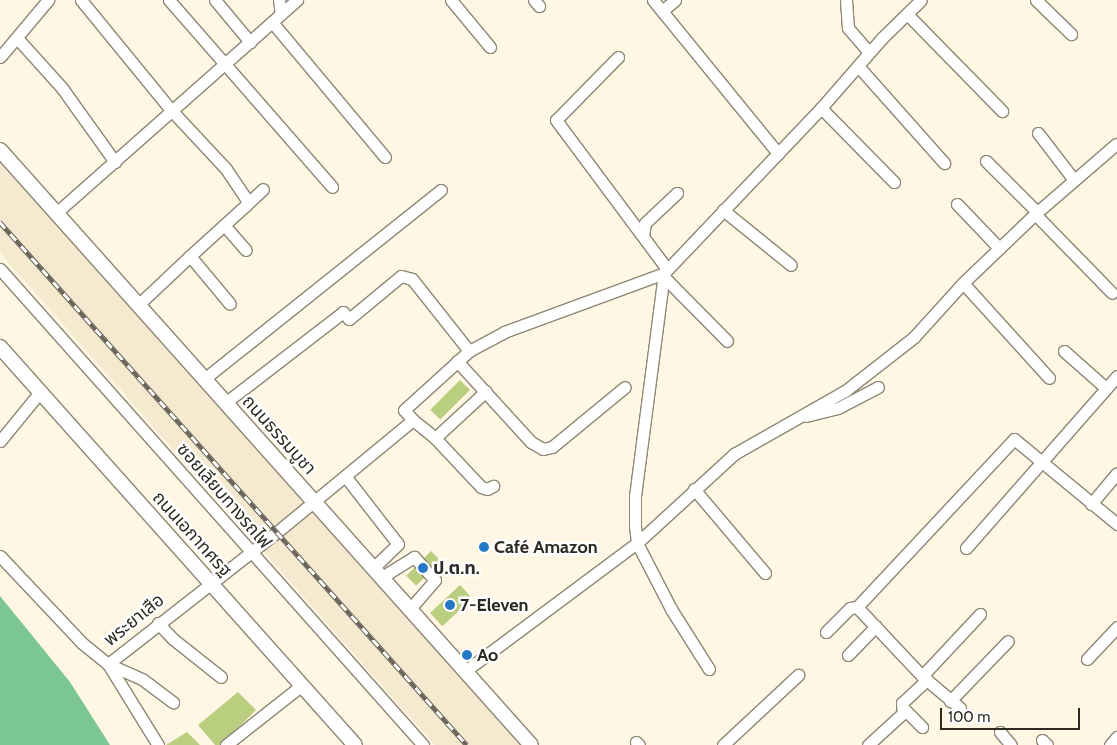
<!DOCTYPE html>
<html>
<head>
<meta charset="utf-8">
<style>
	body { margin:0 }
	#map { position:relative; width:1117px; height:745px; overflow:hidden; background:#fff7e4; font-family:Cabin,"Noto Sans Thai",sans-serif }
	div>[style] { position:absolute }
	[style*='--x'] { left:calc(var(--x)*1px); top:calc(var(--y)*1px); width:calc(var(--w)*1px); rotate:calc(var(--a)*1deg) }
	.built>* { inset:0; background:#f5ead0 }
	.water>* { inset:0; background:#7cc693 }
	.building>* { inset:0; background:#bace80; transform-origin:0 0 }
	.roads { filter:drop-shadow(1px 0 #8e8775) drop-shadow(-1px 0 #8e8775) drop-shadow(0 1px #8e8775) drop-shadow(0 -1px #8e8775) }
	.minor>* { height:11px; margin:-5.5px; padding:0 5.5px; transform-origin:5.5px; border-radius:5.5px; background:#fff }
	.major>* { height:14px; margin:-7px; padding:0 7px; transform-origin:7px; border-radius:7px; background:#fff }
	.rail>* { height:4.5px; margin-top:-2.25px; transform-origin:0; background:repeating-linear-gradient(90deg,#fff 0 8px,#666258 0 16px); box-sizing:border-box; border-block:1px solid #666258 }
	.dots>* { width:14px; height:14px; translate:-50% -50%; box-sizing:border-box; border:2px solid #fff; border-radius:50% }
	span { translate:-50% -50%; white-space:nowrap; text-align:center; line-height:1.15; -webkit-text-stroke:5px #fff; paint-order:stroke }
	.street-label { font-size:18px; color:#2d2a23 }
	.poi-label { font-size:18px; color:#2d2a23; font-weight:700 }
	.left { translate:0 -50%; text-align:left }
	.scale { position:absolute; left:940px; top:708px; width:140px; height:22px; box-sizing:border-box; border:2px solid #2d2a23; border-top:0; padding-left:6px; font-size:15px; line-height:18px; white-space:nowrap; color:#2d2a23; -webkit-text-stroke:4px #fff; paint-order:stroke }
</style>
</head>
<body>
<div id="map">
	<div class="built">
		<i style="clip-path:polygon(0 159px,117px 290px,521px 745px,435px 745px,405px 712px,0 253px)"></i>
	</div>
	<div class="water">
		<i style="clip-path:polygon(0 596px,70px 682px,110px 745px,0 745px)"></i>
	</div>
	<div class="building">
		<i style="left:460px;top:380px;width:14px;height:42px;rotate:45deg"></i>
		<i style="left:431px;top:551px;width:14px;height:35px;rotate:45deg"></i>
		<i style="left:460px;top:585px;width:18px;height:41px;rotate:47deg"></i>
		<i style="clip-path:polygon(238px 692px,256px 710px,221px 745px,215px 745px,198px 725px)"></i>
		<i style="clip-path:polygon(187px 732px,200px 745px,166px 745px)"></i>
	</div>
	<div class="roads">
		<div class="minor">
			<i style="--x:81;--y:0;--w:144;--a:50.7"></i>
			<i style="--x:172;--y:111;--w:79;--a:47"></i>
			<i style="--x:226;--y:169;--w:37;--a:56"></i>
			<i style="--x:247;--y:200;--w:5;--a:101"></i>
			<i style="--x:246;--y:205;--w:76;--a:137.7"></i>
			<i style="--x:190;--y:256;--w:62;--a:50.2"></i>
			<i style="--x:169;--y:0;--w:248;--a:48.9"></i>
			<i style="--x:215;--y:0;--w:55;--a:50.2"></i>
			<i style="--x:279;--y:0;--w:14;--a:82"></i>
			<i style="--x:451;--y:0;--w:61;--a:50.3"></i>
			<i style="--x:534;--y:0;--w:8;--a:50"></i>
			<i style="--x:653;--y:0;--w:198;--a:50.8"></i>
			<i style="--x:846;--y:0;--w:28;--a:86"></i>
			<i style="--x:848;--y:28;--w:32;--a:49"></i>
			<i style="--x:1036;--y:0;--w:49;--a:44.2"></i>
			<i style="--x:662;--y:11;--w:17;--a:-40"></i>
			<i style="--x:907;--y:14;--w:136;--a:45.6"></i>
			<i style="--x:272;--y:22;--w:176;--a:50.1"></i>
			<i style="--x:17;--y:38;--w:67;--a:48"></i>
			<i style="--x:62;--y:88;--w:91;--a:54.4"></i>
			<i style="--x:0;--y:57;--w:75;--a:-49.9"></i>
			<i style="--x:618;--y:57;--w:88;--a:134.5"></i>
			<i style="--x:556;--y:120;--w:186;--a:53.3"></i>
			<i style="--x:858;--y:66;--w:130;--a:48.4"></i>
			<i style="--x:821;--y:108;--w:104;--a:45.4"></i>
			<i style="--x:1038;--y:133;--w:59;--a:52.5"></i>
			<i style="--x:986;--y:161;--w:72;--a:45"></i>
			<i style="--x:957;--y:204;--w:61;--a:46.3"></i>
			<i style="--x:246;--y:205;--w:23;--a:-43"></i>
			<i style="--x:723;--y:210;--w:87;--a:39"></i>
			<i style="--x:56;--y:213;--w:322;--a:-41.5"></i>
			<i style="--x:1035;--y:214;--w:110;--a:45.7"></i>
			<i style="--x:224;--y:225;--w:33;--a:49"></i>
			<i style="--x:643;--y:236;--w:13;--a:-81"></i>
			<i style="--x:645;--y:223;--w:44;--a:-43.2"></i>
			<i style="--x:0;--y:269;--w:637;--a:48.37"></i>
			<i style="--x:664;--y:273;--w:225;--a:97.4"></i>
			<i style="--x:635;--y:496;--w:30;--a:90"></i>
			<i style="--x:635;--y:526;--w:17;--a:83"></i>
			<i style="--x:637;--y:543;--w:74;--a:62.7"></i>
			<i style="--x:671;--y:609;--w:71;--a:57.7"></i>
			<i style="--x:663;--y:276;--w:91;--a:45.4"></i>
			<i style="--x:963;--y:283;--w:128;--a:47.8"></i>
			<i style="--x:138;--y:305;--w:71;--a:-43.3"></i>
			<i style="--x:1064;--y:351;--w:56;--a:41.4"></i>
			<i style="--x:457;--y:361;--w:110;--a:47.6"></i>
			<i style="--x:531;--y:442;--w:14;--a:30"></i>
			<i style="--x:543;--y:449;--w:9;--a:-13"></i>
			<i style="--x:552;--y:447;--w:94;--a:-39.4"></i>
			<i style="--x:204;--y:379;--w:303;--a:-38.6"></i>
			<i style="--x:225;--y:403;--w:149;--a:-37.6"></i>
			<i style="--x:343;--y:312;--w:9;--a:49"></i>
			<i style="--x:349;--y:319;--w:67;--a:-39.6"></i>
			<i style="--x:401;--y:276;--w:11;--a:15"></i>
			<i style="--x:412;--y:279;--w:92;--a:51.6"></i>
			<i style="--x:806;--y:416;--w:33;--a:-14"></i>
			<i style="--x:838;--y:408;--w:45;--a:-27.7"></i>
			<i style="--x:413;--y:420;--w:28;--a:39"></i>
			<i style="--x:435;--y:438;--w:67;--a:46.8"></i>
			<i style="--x:481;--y:487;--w:6;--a:18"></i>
			<i style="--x:487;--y:489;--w:7;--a:-27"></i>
			<i style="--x:435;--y:438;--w:69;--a:-42.7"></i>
			<i style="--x:0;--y:441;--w:63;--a:-50.8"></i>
			<i style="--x:345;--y:476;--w:86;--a:52.1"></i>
			<i style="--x:398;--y:544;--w:35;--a:136"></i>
			<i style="--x:694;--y:489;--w:110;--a:49.8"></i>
			<i style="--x:1091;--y:504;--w:40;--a:-50"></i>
			<i style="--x:966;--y:548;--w:229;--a:-48.7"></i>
			<i style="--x:0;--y:556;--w:120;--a:46.7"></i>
			<i style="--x:82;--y:643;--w:33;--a:39"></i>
			<i style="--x:108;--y:664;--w:37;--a:24"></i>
			<i style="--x:142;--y:679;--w:39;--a:37"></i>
			<i style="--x:382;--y:577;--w:38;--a:-32"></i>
			<i style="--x:414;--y:557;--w:31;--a:48"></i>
			<i style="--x:435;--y:580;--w:38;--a:131"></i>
			<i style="--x:158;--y:623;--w:22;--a:47"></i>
			<i style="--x:173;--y:639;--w:61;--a:38.4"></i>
			<i style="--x:826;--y:632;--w:34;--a:-45"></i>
			<i style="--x:850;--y:608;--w:7;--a:-8"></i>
			<i style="--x:848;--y:655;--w:40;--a:-46"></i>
			<i style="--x:1087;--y:659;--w:44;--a:-46.8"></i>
			<i style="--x:465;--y:671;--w:214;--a:-36.7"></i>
			<i style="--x:637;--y:543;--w:132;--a:-42.5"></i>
			<i style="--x:734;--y:454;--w:128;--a:-29.6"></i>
			<i style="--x:845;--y:391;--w:88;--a:-38"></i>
			<i style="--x:914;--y:337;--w:73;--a:-47.8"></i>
			<i style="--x:963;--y:283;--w:100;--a:-43.8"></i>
			<i style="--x:1035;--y:214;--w:107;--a:-40.8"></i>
			<i style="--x:922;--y:676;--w:85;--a:-46.9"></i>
			<i style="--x:950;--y:701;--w:83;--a:-46"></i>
			<i style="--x:903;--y:708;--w:27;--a:45"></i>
			<i style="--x:960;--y:708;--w:50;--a:-139.9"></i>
			<i style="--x:922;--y:676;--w:95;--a:-133.3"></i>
			<i style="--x:857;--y:607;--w:230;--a:-46.9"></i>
			<i style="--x:1014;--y:439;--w:134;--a:39.5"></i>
			<i style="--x:1000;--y:732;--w:17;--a:50"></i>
			<i style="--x:1042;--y:740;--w:7;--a:45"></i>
			<i style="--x:636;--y:742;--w:4;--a:45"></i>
			<i style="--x:158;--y:745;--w:95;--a:-121.7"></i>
			<i style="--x:108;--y:664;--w:214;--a:-38"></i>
			<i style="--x:277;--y:532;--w:176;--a:-39.5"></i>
			<i style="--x:413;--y:420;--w:13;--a:-132"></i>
			<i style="--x:404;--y:410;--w:88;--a:-42.2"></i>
			<i style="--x:469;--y:351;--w:40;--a:-28"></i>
			<i style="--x:504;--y:332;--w:171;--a:-20.2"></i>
			<i style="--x:664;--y:273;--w:228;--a:-46.4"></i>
			<i style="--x:821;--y:108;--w:93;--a:-48.9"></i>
			<i style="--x:882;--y:38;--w:54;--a:-44.3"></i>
			<i style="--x:226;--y:745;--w:97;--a:-38.3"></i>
			<i style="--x:723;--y:745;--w:103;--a:-43"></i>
			<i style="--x:868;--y:745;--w:47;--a:-42.4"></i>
			<i style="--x:903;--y:713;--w:10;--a:-96"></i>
			<i style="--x:902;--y:703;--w:34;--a:-43"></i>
			<i style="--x:1110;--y:745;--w:11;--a:-49"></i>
		</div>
		<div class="major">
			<i style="--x:0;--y:150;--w:797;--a:48.25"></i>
			<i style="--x:0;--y:347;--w:533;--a:48.27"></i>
		</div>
	</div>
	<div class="rail">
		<i style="--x:0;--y:222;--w:701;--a:48.24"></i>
	</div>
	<div class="dots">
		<i style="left:484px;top:547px;background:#2578c6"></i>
		<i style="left:423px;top:568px;background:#2578c6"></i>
		<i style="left:450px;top:605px;background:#2578c6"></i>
		<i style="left:467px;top:655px;background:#2578c6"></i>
	</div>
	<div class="street-label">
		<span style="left:279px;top:435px;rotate:48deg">ถนนธรรมบูชา</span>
		<span style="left:224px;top:496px;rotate:49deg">ซอยเลียบทางรถไฟ</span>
		<span style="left:192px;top:534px;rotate:48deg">ถนนเอกาทศรฐ</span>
		<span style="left:134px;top:620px;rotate:-39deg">พระยาเสือ</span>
	</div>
	<div class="poi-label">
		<span class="left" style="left:494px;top:547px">Café Amazon</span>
		<span class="left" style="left:433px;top:568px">ป.ต.ท.</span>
		<span class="left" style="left:460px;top:605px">7-Eleven</span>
		<span class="left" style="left:477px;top:655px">Ao</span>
	</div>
	<div class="scale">100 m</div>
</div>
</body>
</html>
